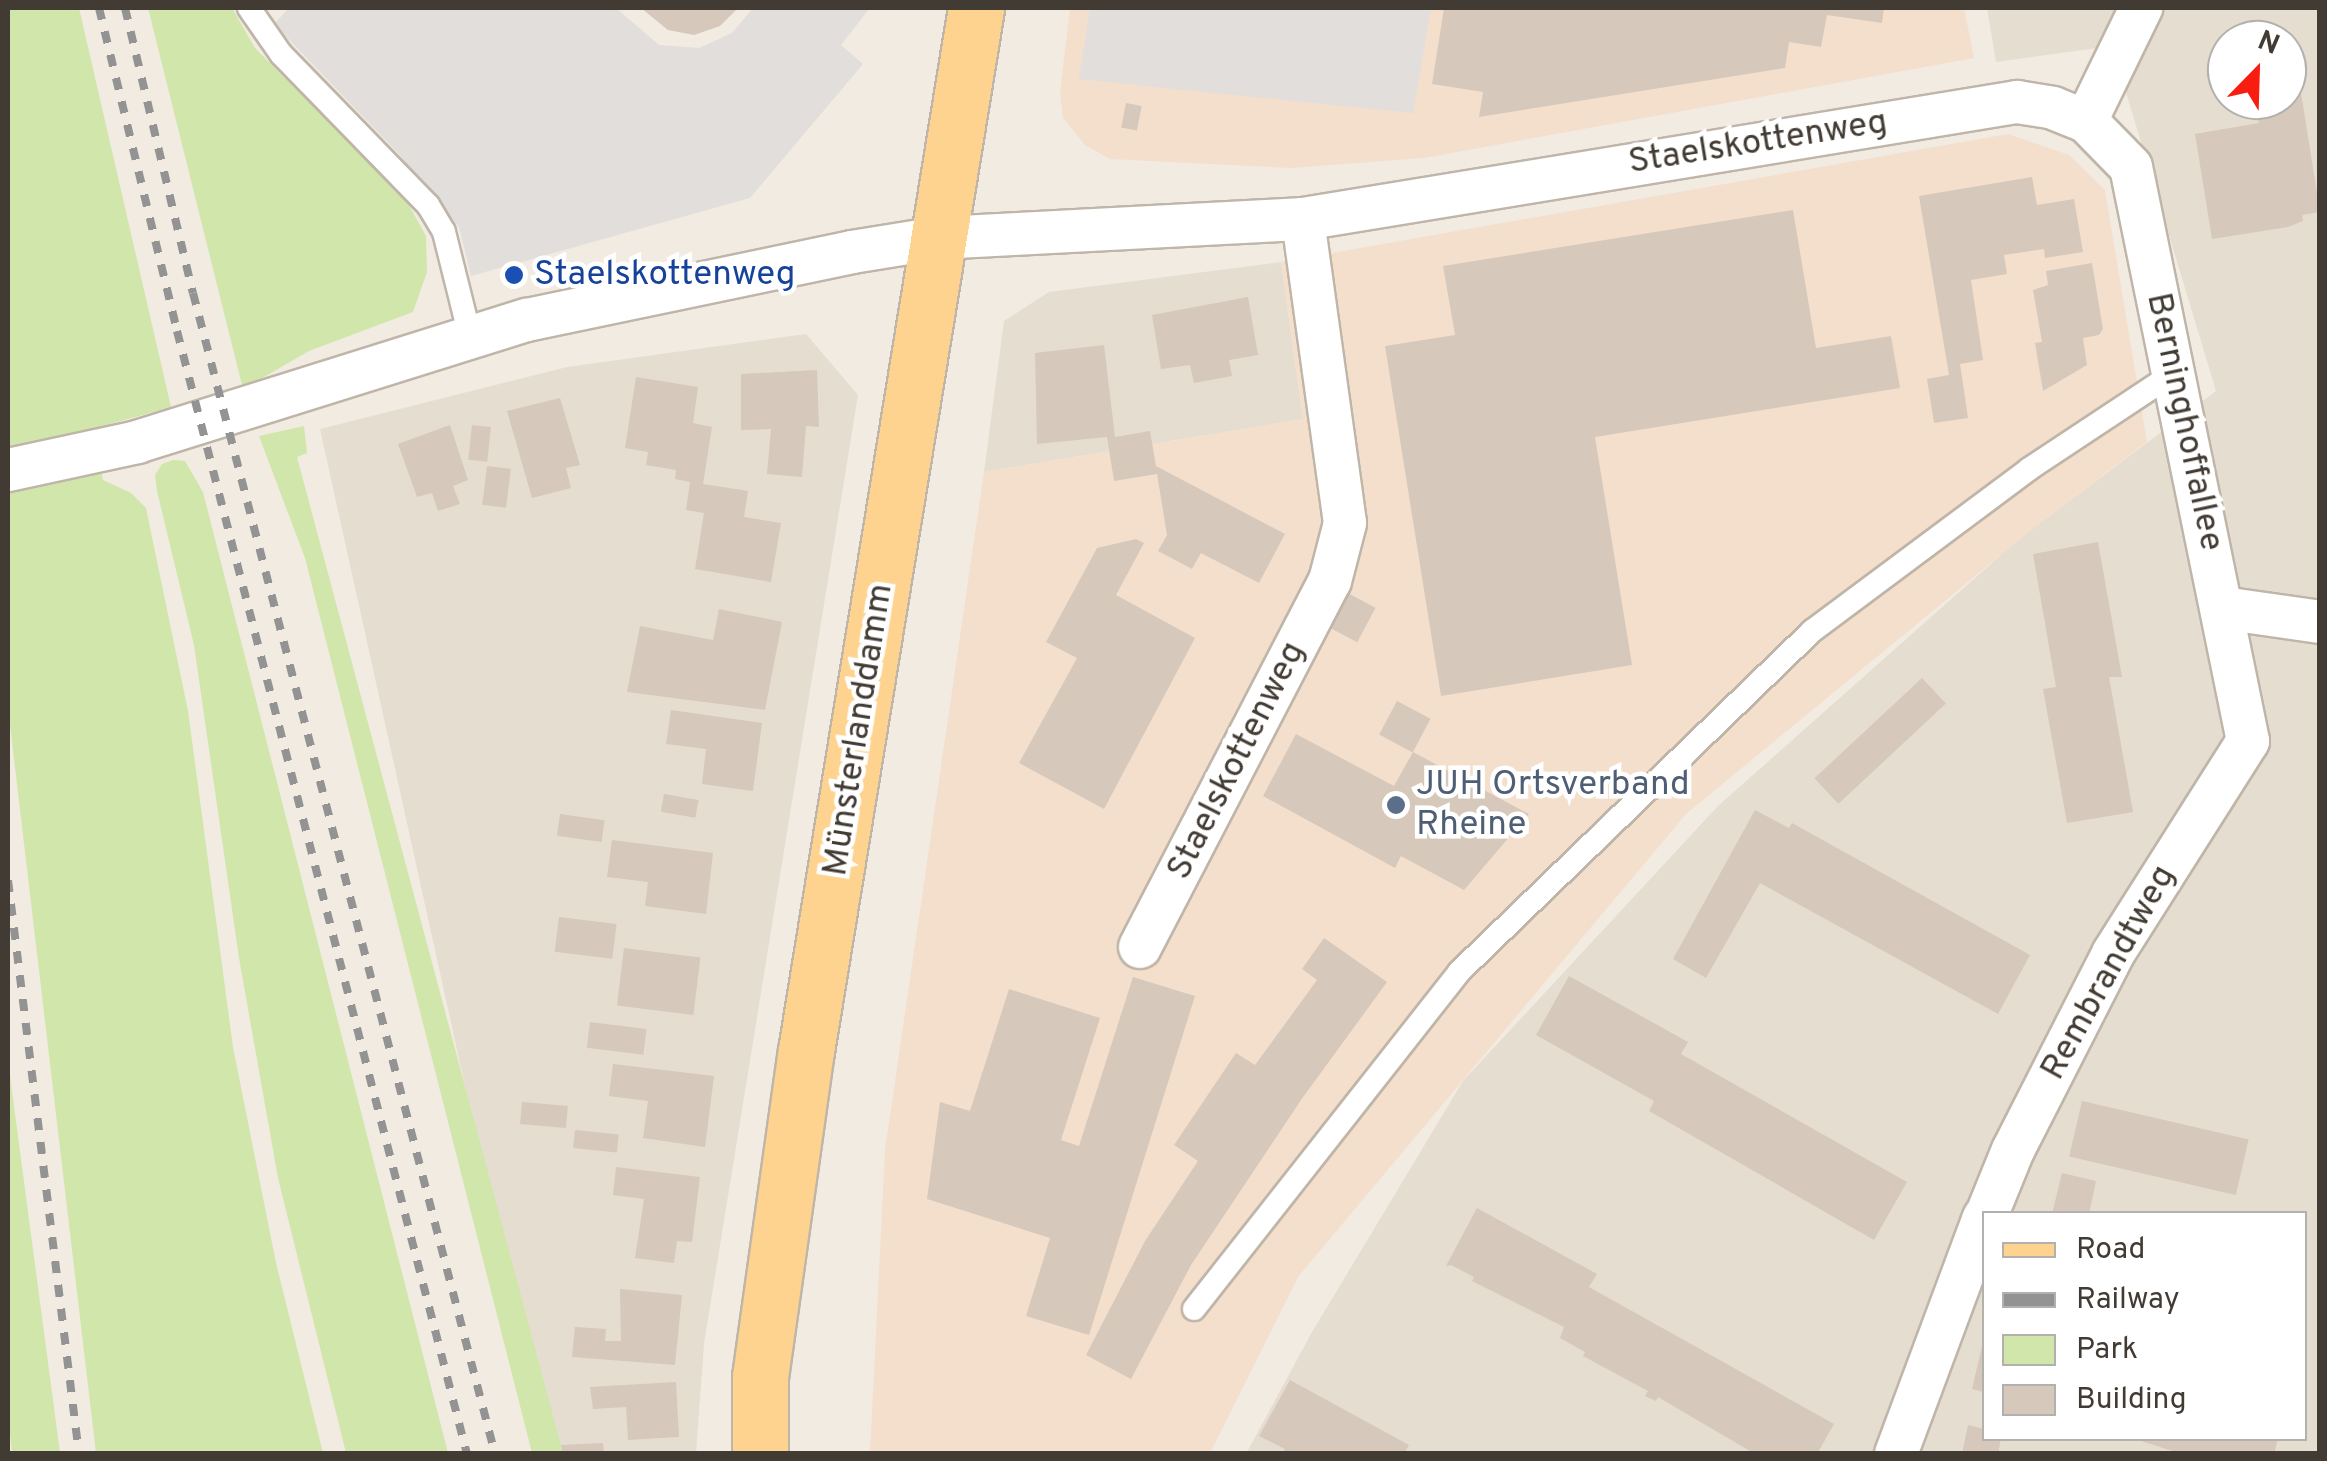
<!DOCTYPE html>
<html>
<head>
<meta charset="utf-8">
<style>
	body { margin:0 }
	#map { position:relative; width:2327px; height:1461px; overflow:hidden; background:#f1ebe2; font-family:Overpass,sans-serif }
	div>[style] { position:absolute }
	[style*='--x'] { left:calc(var(--x)*1px); top:calc(var(--y)*1px); width:calc(var(--w)*1px); rotate:calc(var(--a)*1deg) }
	.residential>* { inset:0; background:#e5ddd0 }
	.commercial>* { inset:0; background:#f4dfcc }
	.green>* { inset:0; background:#d1e6aa }
	.parking>* { inset:0; background:#e1dedb }
	.building>* { inset:0; background:#d6c8bb; transform-origin:0 0 }
	.roads { filter:drop-shadow(2px 0 #bfb5a8) drop-shadow(-2px 0 #bfb5a8) drop-shadow(0 2px #bfb5a8) drop-shadow(0 -2px #bfb5a8) }
	.service>* { height:22px; margin:-11px; padding:0 11px; transform-origin:11px; border-radius:11px; background:#fff }
	.minor>* { height:42px; margin:-21px; padding:0 21px; transform-origin:21px; border-radius:21px; background:#fff }
	.primary>* { height:55px; margin:-27.5px; padding:0 27.5px; transform-origin:27.5px; border-radius:27.5px; background:#fed38f }
	.rail>* { height:8px; margin-top:-4px; transform-origin:0; background:repeating-linear-gradient(90deg,#939393 0 12px,transparent 0 24px) }
	.dots>* { width:28px; height:28px; translate:-50% -50%; box-sizing:border-box; border:5px solid #fff; border-radius:50% }
	span { translate:-50% -50%; white-space:nowrap; text-align:center; line-height:1.15; -webkit-text-stroke:9px #fff; paint-order:stroke }
	.street-label { font-size:35px; color:#423b33 }
	.transit-label { font-size:35px; color:#164399 }
	.left { translate:0 -50%; text-align:left }
	.service-label { font-size:35px; color:#4e5e75 }
	.frame { position:absolute; inset:0; border:10px solid #423b33; pointer-events:none }
	.legend { position:absolute; left:1982px; top:1211px; width:325px; height:230px; box-sizing:border-box; background:#fff; border:2px solid #b3b1ad; margin:0; padding:12px 18px; list-style:none; font-size:30px; color:#423b33 }
	.legend li { display:flex; align-items:center; gap:20px; height:50px }
	.legend b { width:50px; border:2px solid #b3b1ad }
	.north { position:absolute; left:2207px; top:20px; width:100px; height:100px; box-sizing:border-box; background:#fff; border:2px solid #b3b1ad; border-radius:50%; rotate:23deg; font-size:28px; font-weight:700; line-height:40px; text-align:center; color:#423b33 }
	.north::after { content:''; display:block; margin:auto; width:35px; height:45px; background:#f91d11; clip-path:polygon(50% 0,100% 100%,50% 72%,0 100%) }
</style>
</head>
<body>
<div id="map">
	<div class="residential">
		<i style="clip-path:polygon(evenodd,1987px 8px,2319px 8px,2319px 1453px,1246px 1454px,1312px 1332px,1463px 1081px,1718px 806px,2019px 539px,2216px 391px,2112px 46px,1996px 62px,1987px 8px,2227px 40px,2287px 40px,2287px 100px,2227px 100px,2227px 40px,1987px 8px,1984px 1214px,2304px 1214px,2304px 1438px,1984px 1438px,1984px 1214px)"></i>
		<i style="clip-path:polygon(1281px 262px,1303px 419px,984px 472px,1004px 321px,1049px 292px)"></i>
		<i style="clip-path:polygon(806px 334px,858px 395px,704px 1344px,696px 1453px,546px 1453px,320px 429px,567px 367px)"></i>
	</div>
	<div class="commercial">
		<i style="clip-path:polygon(1070px 8px,1964px 8px,1974px 58px,1424px 158px,1290px 168px,1110px 159px,1085px 145px,1063px 118px,1060px 93px)"></i>
		<i style="clip-path:polygon(2008px 134px,2069px 155px,2105px 190px,2147px 442px,2035px 527px,1686px 814px,1298px 1277px,1210px 1453px,870px 1454px,885px 1150px,984px 472px,1303px 419px,1281px 262px)"></i>
	</div>
	<div class="green">
		<i style="clip-path:polygon(8px 8px,79px 8px,171px 407px,92px 429px,103px 480px,131px 493px,146px 508px,188px 711px,233px 1047px,276px 1263px,323px 1453px,96px 1453px,8px 708px)"></i>
		<i style="clip-path:polygon(148px 8px,232px 8px,255px 48px,405px 198px,426px 236px,427px 272px,413px 312px,309px 351px,243px 389px)"></i>
		<i style="clip-path:polygon(304px 426px,307px 453px,297px 457px,563px 1453px,532px 1453px,305px 558px,259px 436px)"></i>
		<i style="clip-path:polygon(173px 460px,185px 461px,203px 492px,448px 1453px,346px 1453px,278px 1178px,239px 958px,194px 645px,157px 491px,155px 475px,162px 464px)"></i>
		<i style="clip-path:polygon(8px 1056px,12px 1091px,60px 1453px,12px 1453px,8px 1413px)"></i>
	</div>
	<div class="parking">
		<i style="clip-path:polygon(289px 8px,616px 8px,659px 45px,699px 48px,732px 33px,753px 8px,869px 9px,841px 45px,863px 64px,750px 198px,471px 276px,459px 227px,398px 153px,274px 24px)"></i>
		<i style="clip-path:polygon(1090px 8px,1431px 8px,1413px 113px,1079px 79px)"></i>
	</div>
	<div class="building">
		<i style="clip-path:polygon(641px 8px,738px 8px,720px 26px,694px 35px,668px 30px)"></i>
		<i style="clip-path:polygon(1444px 8px,1884px 8px,1882px 23px,1827px 15px,1821px 47px,1789px 42px,1785px 68px,1479px 117px,1483px 92px,1432px 84px)"></i>
		<i style="clip-path:polygon(2295px 55px,2320px 212px,2302px 215px,2303px 221px,2288px 227px,2212px 239px,2195px 134px,2259px 123px,2254px 100px,2287px 100px,2287px 56px)"></i>
		<i style="left:1126px;top:103px;width:16px;height:25px;rotate:11deg"></i>
		<i style="clip-path:polygon(2032px 177px,2037px 205px,2074px 199px,2083px 252px,2045px 258px,2044px 249px,2004px 255px,2007px 274px,1971px 280px,1983px 360px,1960px 364px,1968px 418px,1934px 423px,1927px 379px,1949px 375px,1919px 196px)"></i>
		<i style="clip-path:polygon(1793px 210px,1816px 348px,1891px 336px,1900px 388px,1595px 437px,1632px 665px,1441px 696px,1385px 346px,1455px 335px,1443px 266px)"></i>
		<i style="clip-path:polygon(2092px 263px,2103px 329px,2099px 335px,2083px 338px,2087px 365px,2043px 391px,2035px 343px,2042px 342px,2033px 290px,2048px 285px,2046px 271px)"></i>
		<i style="clip-path:polygon(1248px 297px,1258px 355px,1229px 360px,1232px 376px,1194px 383px,1190px 365px,1161px 369px,1152px 315px)"></i>
		<i style="clip-path:polygon(1104px 345px,1115px 437px,1150px 431px,1156px 466px,1285px 534px,1259px 583px,1201px 553px,1192px 569px,1158px 551px,1167px 535px,1157px 474px,1114px 481px,1107px 437px,1037px 444px,1035px 353px)"></i>
		<i style="clip-path:polygon(817px 370px,819px 427px,806px 426px,802px 477px,767px 474px,771px 429px,741px 430px,741px 374px)"></i>
		<i style="clip-path:polygon(636px 377px,698px 387px,693px 423px,712px 427px,703px 484px,748px 491px,744px 517px,781px 523px,771px 582px,695px 569px,704px 513px,686px 510px,690px 482px,675px 479px,676px 470px,646px 465px,648px 452px,625px 448px)"></i>
		<i style="clip-path:polygon(560px 398px,580px 465px,566px 468px,571px 488px,532px 498px,507px 411px)"></i>
		<i style="clip-path:polygon(450px 425px,468px 480px,453px 486px,460px 504px,438px 511px,432px 493px,417px 497px,398px 444px)"></i>
		<i style="left:472px;top:425px;width:19px;height:35px;rotate:6deg"></i>
		<i style="left:487px;top:466px;width:24px;height:39px;rotate:7deg"></i>
		<i style="clip-path:polygon(1136px 539px,1144px 543px,1116px 595px,1195px 638px,1104px 809px,1019px 763px,1077px 658px,1046px 642px,1097px 548px)"></i>
		<i style="clip-path:polygon(2098px 542px,2122px 677px,2109px 677px,2133px 812px,2067px 823px,2043px 689px,2056px 687px,2033px 554px)"></i>
		<i style="left:1342px;top:590px;width:38px;height:39px;rotate:28deg"></i>
		<i style="clip-path:polygon(719px 609px,782px 622px,765px 710px,627px 692px,640px 626px,713px 640px)"></i>
		<i style="left:1922px;top:678px;width:35px;height:147px;rotate:47deg"></i>
		<i style="left:1397px;top:701px;width:38px;height:38px;rotate:28deg"></i>
		<i style="clip-path:polygon(671px 710px,762px 723px,753px 791px,702px 784px,706px 749px,666px 744px)"></i>
		<i style="clip-path:polygon(1296px 734px,1394px 786px,1413px 752px,1529px 814px,1464px 890px,1401px 856px,1395px 868px,1263px 796px)"></i>
		<i style="left:664px;top:794px;width:35px;height:18px;rotate:10deg"></i>
		<i style="clip-path:polygon(1755px 810px,1789px 828px,1792px 823px,2030px 955px,1998px 1014px,1760px 883px,1706px 978px,1673px 959px)"></i>
		<i style="left:560px;top:814px;width:45px;height:22px;rotate:8deg"></i>
		<i style="clip-path:polygon(612px 840px,713px 853px,706px 914px,645px 906px,648px 882px,607px 877px)"></i>
		<i style="left:559px;top:917px;width:58px;height:35px;rotate:7deg"></i>
		<i style="clip-path:polygon(1324px 938px,1387px 982px,1301px 1100px,1191px 1265px,1131px 1379px,1086px 1355px,1145px 1241px,1198px 1161px,1174px 1145px,1236px 1053px,1255px 1065px,1317px 980px,1302px 969px)"></i>
		<i style="left:624px;top:948px;width:77px;height:58px;rotate:7deg"></i>
		<i style="clip-path:polygon(1569px 976px,1688px 1042px,1681px 1054px,1907px 1182px,1874px 1240px,1649px 1111px,1654px 1101px,1536px 1035px)"></i>
		<i style="clip-path:polygon(1133px 977px,1195px 996px,1089px 1335px,1026px 1316px,1050px 1238px,927px 1199px,940px 1102px,970px 1111px,1009px 989px,1100px 1018px,1061px 1140px,1079px 1146px)"></i>
		<i style="left:590px;top:1022px;width:57px;height:26px;rotate:7deg"></i>
		<i style="clip-path:polygon(613px 1064px,714px 1076px,705px 1147px,643px 1138px,648px 1101px,609px 1096px)"></i>
		<i style="left:2082px;top:1101px;width:171px;height:57px;rotate:13deg"></i>
		<i style="left:522px;top:1102px;width:46px;height:22px;rotate:5deg"></i>
		<i style="left:575px;top:1130px;width:44px;height:18px;rotate:6deg"></i>
		<i style="clip-path:polygon(616px 1167px,700px 1177px,692px 1242px,677px 1241px,674px 1263px,635px 1258px,644px 1199px,613px 1195px)"></i>
		<i style="clip-path:polygon(2062px 1173px,2096px 1181px,2089px 1214px,2052px 1214px)"></i>
		<i style="clip-path:polygon(1477px 1208px,1597px 1274px,1589px 1287px,1834px 1424px,1817px 1454px,1755px 1454px,1658px 1397px,1656px 1401px,1645px 1396px,1648px 1391px,1583px 1356px,1585px 1352px,1560px 1338px,1564px 1327px,1472px 1281px,1474px 1277px,1451px 1265px,1446px 1266px)"></i>
		<i style="clip-path:polygon(620px 1289px,682px 1295px,675px 1365px,572px 1357px,575px 1327px,606px 1329px,605px 1341px,621px 1341px)"></i>
		<i style="clip-path:polygon(1983px 1342px,1984px 1342px,1984px 1392px,1972px 1389px)"></i>
		<i style="clip-path:polygon(1290px 1380px,1409px 1445px,1404px 1454px,1282px 1454px,1285px 1449px,1259px 1436px)"></i>
		<i style="clip-path:polygon(676px 1382px,679px 1437px,628px 1440px,626px 1407px,593px 1409px,590px 1387px)"></i>
		<i style="clip-path:polygon(1968px 1425px,1984px 1429px,1984px 1438px,2001px 1438px,1998px 1454px,1962px 1454px)"></i>
		<i style="clip-path:polygon(2278px 1438px,2274px 1454px,2182px 1454px,2138px 1440px)"></i>
		<i style="clip-path:polygon(603px 1443px,604px 1454px,563px 1454px,561px 1445px)"></i>
	</div>
	<div class="roads">
		<div class="service">
			<i style="--x:249;--y:8;--w:56;--a:55.2"></i>
			<i style="--x:281;--y:54;--w:211;--a:45.8"></i>
			<i style="--x:428;--y:205;--w:31;--a:59"></i>
			<i style="--x:444;--y:232;--w:107;--a:76"></i>
			<i style="--x:1194;--y:1309;--w:429;--a:-51.8"></i>
			<i style="--x:1459;--y:972;--w:491;--a:-44"></i>
			<i style="--x:1812;--y:631;--w:271;--a:-36.7"></i>
			<i style="--x:2029;--y:469;--w:174;--a:-33.5"></i>
		</div>
		<div class="minor">
			<i style="--x:2086;--y:121;--w:126;--a:-64"></i>
			<i style="--x:8;--y:470;--w:132;--a:-12.2"></i>
			<i style="--x:137;--y:442;--w:409;--a:-17.4"></i>
			<i style="--x:527;--y:320;--w:332;--a:-11.8"></i>
			<i style="--x:852;--y:252;--w:88;--a:-9.1"></i>
			<i style="--x:939;--y:238;--w:364;--a:-3"></i>
			<i style="--x:1303;--y:219;--w:724;--a:-9.31"></i>
			<i style="--x:2017;--y:102;--w:36;--a:9"></i>
			<i style="--x:2053;--y:108;--w:35;--a:22"></i>
			<i style="--x:2086;--y:121;--w:64;--a:45.6"></i>
			<i style="--x:2131;--y:167;--w:586;--a:78.48"></i>
			<i style="--x:2248;--y:741;--w:252;--a:122.4"></i>
			<i style="--x:2113;--y:954;--w:220;--a:117"></i>
			<i style="--x:2013;--y:1150;--w:69;--a:112.1"></i>
			<i style="--x:2222;--y:608;--w:99;--a:8.1"></i>
			<i style="--x:1140;--y:947;--w:412;--a:-62.6"></i>
			<i style="--x:1330;--y:581;--w:60;--a:-75.5"></i>
			<i style="--x:1345;--y:523;--w:307;--a:-97.9"></i>
			<i style="--x:1896;--y:1454;--w:252;--a:-69.6"></i>
		</div>
		<div class="primary">
			<i style="--x:760;--y:1454;--w:77;--a:-90"></i>
			<i style="--x:760;--y:1377;--w:329;--a:-82"></i>
			<i style="--x:806;--y:1051;--w:1057;--a:-80.74"></i>
		</div>
	</div>
	<div class="rail">
		<i style="--x:99;--y:8;--w:332;--a:76.4"></i>
		<i style="--x:177;--y:331;--w:1160;--a:75.52"></i>
		<i style="--x:125;--y:8;--w:293;--a:76.6"></i>
		<i style="--x:193;--y:293;--w:1200;--a:75.42"></i>
		<i style="--x:8;--y:880;--w:578;--a:82.95"></i>
	</div>
	<div class="dots">
		<i style="left:514px;top:275px;background:#1a4fb4"></i>
		<i style="left:1396px;top:805px;background:#5c6f8a"></i>
	</div>
	<div class="street-label">
		<span style="left:1758px;top:143px;rotate:-9deg">Staelskottenweg</span>
		<span style="left:2184px;top:422px;rotate:78deg">Berninghoffallee</span>
		<span style="left:859px;top:730px;rotate:-81deg">Münsterlanddamm</span>
		<span style="left:1237px;top:761px;rotate:-63deg">Staelskottenweg</span>
		<span style="left:2109px;top:973px;rotate:-61deg">Rembrandtweg</span>
	</div>
	<div class="transit-label">
		<span class="left" style="left:534px;top:275px">Staelskottenweg</span>
	</div>
	<div class="service-label">
		<span class="left" style="left:1416px;top:805px">JUH Ortsverband<br>Rheine</span>
	</div>
	<div class="frame"></div>
	<ul class="legend">
	<li><b style="height:12px;background:#fed38f"></b>Road</li>
	<li><b style="height:12px;background:#939393"></b>Railway</li>
	<li><b style="height:28px;background:#d1e6aa"></b>Park</li>
	<li><b style="height:28px;background:#d6c8bb"></b>Building</li>
	</ul>
	<div class="north">N</div>
</div>
</body>
</html>
